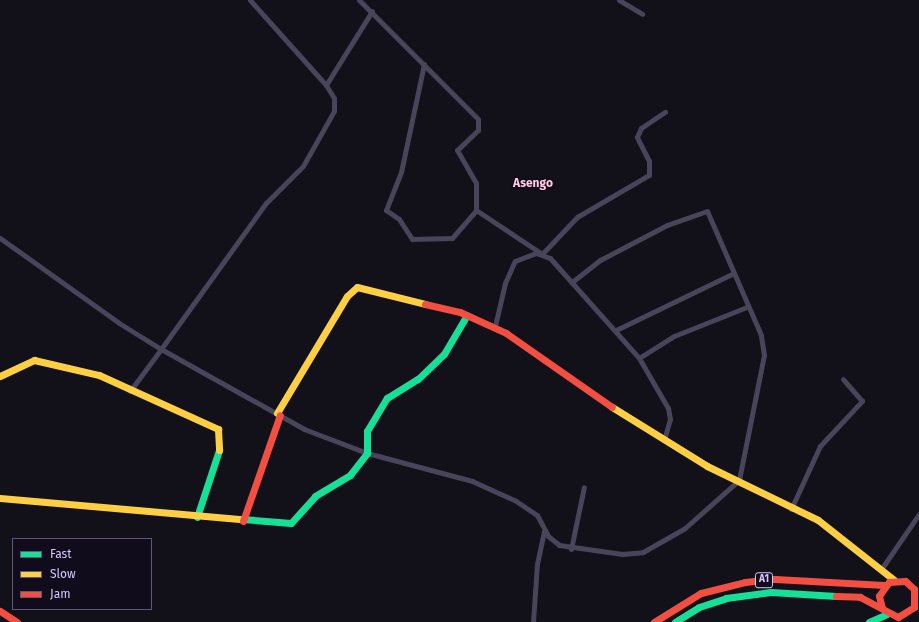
<!DOCTYPE html>
<html>
<head>
<meta charset="utf-8">
<style>
	body { margin:0 }
	#map { position:relative; width:919px; height:622px; overflow:hidden; background:#121018; font-family:"Fira Sans",sans-serif }
	div>[style] { position:absolute }
	[style*='--x'] { left:calc(var(--x)*1px); top:calc(var(--y)*1px); width:calc(var(--w)*1px); rotate:calc(var(--a)*1deg) }
	.street>* { height:5px; margin:-2.5px; padding:0 2.5px; transform-origin:2.5px; border-radius:2.5px; background:#484459 }
	.fast>* { height:7px; margin:-3.5px; padding:0 3.5px; transform-origin:3.5px; border-radius:3.5px; background:#16e098 }
	.slow>* { height:7px; margin:-3.5px; padding:0 3.5px; transform-origin:3.5px; border-radius:3.5px; background:#ffcf43 }
	.jam>* { height:7px; margin:-3.5px; padding:0 3.5px; transform-origin:3.5px; border-radius:3.5px; background:#f24e42 }
	span { translate:-50% -50%; white-space:nowrap; text-align:center; line-height:1.15; -webkit-text-stroke:3px #110c1c; paint-order:stroke }
	.shield-label span { padding:1px 3px; background:#110c1c; border:1px solid; border-radius:3px; -webkit-text-stroke-width:0 }
	.shield-label { font-size:10px; color:#d6c8fe; font-weight:700 }
	.neighbourhood-label { font-size:12px; color:#fecae3; font-weight:700 }
	.legend { position:absolute; left:12px; top:538px; width:140px; height:72px; box-sizing:border-box; background:#110c1c; border:1px solid #605776; margin:0; padding:5px 7px; list-style:none; font-size:12px; color:#d6c8fe }
	.legend li { display:flex; align-items:center; gap:8px; height:20px }
	.legend b { width:20px; border:1px solid #605776 }
</style>
</head>
<body>
<div id="map">
	<div class="street">
		<i style="--x:359;--y:0;--w:168;--a:45"></i>
		<i style="--x:478;--y:119;--w:11;--a:90"></i>
		<i style="--x:478;--y:130;--w:29;--a:136"></i>
		<i style="--x:457;--y:150;--w:38;--a:60"></i>
		<i style="--x:476;--y:183;--w:27;--a:90"></i>
		<i style="--x:619;--y:0;--w:27;--a:31"></i>
		<i style="--x:424;--y:64;--w:110;--a:102"></i>
		<i style="--x:401;--y:172;--w:41;--a:111.5"></i>
		<i style="--x:386;--y:210;--w:16;--a:35"></i>
		<i style="--x:399;--y:219;--w:24;--a:57"></i>
		<i style="--x:412;--y:239;--w:40;--a:-1.4"></i>
		<i style="--x:452;--y:238;--w:37;--a:-49"></i>
		<i style="--x:476;--y:210;--w:79;--a:33.7"></i>
		<i style="--x:542;--y:254;--w:51;--a:-46.6"></i>
		<i style="--x:577;--y:217;--w:83;--a:-30.3"></i>
		<i style="--x:649;--y:175;--w:14;--a:-90"></i>
		<i style="--x:649;--y:161;--w:27;--a:-117"></i>
		<i style="--x:637;--y:137;--w:10;--a:-66"></i>
		<i style="--x:641;--y:128;--w:29;--a:-34"></i>
		<i style="--x:326;--y:85;--w:87;--a:-58.1"></i>
		<i style="--x:0;--y:238;--w:146;--a:35.5"></i>
		<i style="--x:119;--y:323;--w:49;--a:31.8"></i>
		<i style="--x:161;--y:349;--w:180;--a:-54.3"></i>
		<i style="--x:266;--y:203;--w:52;--a:-45"></i>
		<i style="--x:303;--y:166;--w:63;--a:-60.6"></i>
		<i style="--x:334;--y:111;--w:13;--a:-90"></i>
		<i style="--x:334;--y:98;--w:15;--a:-122"></i>
		<i style="--x:326;--y:85;--w:114;--a:-131.8"></i>
		<i style="--x:495;--y:326;--w:44;--a:-76.9"></i>
		<i style="--x:505;--y:283;--w:24;--a:-66"></i>
		<i style="--x:515;--y:261;--w:22;--a:-21"></i>
		<i style="--x:536;--y:253;--w:15;--a:20"></i>
		<i style="--x:550;--y:258;--w:134;--a:48.3"></i>
		<i style="--x:639;--y:358;--w:58;--a:59.9"></i>
		<i style="--x:668;--y:408;--w:11;--a:80"></i>
		<i style="--x:670;--y:419;--w:22;--a:106"></i>
		<i style="--x:616;--y:330;--w:131;--a:-25.8"></i>
		<i style="--x:639;--y:358;--w:41;--a:-32.2"></i>
		<i style="--x:674;--y:336;--w:79;--a:-21.7"></i>
		<i style="--x:130;--y:391;--w:52;--a:-53.6"></i>
		<i style="--x:161;--y:349;--w:164;--a:29.2"></i>
		<i style="--x:304;--y:429;--w:67;--a:20.9"></i>
		<i style="--x:367;--y:453;--w:109;--a:14.9"></i>
		<i style="--x:472;--y:481;--w:48;--a:24.4"></i>
		<i style="--x:516;--y:501;--w:25;--a:34"></i>
		<i style="--x:537;--y:515;--w:24;--a:62"></i>
		<i style="--x:548;--y:536;--w:14;--a:39"></i>
		<i style="--x:559;--y:545;--w:64;--a:8.1"></i>
		<i style="--x:622;--y:554;--w:21;--a:-5"></i>
		<i style="--x:643;--y:552;--w:48;--a:-29.7"></i>
		<i style="--x:685;--y:528;--w:72;--a:-41.6"></i>
		<i style="--x:739;--y:480;--w:127;--a:-78.7"></i>
		<i style="--x:764;--y:355;--w:20;--a:-99"></i>
		<i style="--x:761;--y:335;--w:135;--a:-113.5"></i>
		<i style="--x:707;--y:211;--w:42;--a:160.7"></i>
		<i style="--x:667;--y:225;--w:76;--a:152.4"></i>
		<i style="--x:600;--y:260;--w:36;--a:142"></i>
		<i style="--x:791;--y:509;--w:69;--a:-65.3"></i>
		<i style="--x:820;--y:446;--w:62;--a:-47"></i>
		<i style="--x:862;--y:401;--w:29;--a:-131"></i>
		<i style="--x:571;--y:549;--w:63;--a:-78.2"></i>
		<i style="--x:882;--y:568;--w:65;--a:-55.6"></i>
		<i style="--x:533;--y:622;--w:58;--a:-86.1"></i>
		<i style="--x:537;--y:564;--w:34;--a:-78"></i>
	</div>
	<div class="fast">
		<i style="--x:197;--y:517;--w:71;--a:-71.8"></i>
		<i style="--x:242;--y:519;--w:49;--a:4.7"></i>
		<i style="--x:291;--y:523;--w:36;--a:-48"></i>
		<i style="--x:315;--y:496;--w:41;--a:-31"></i>
		<i style="--x:350;--y:475;--w:28;--a:-52"></i>
		<i style="--x:367;--y:453;--w:22;--a:-90"></i>
		<i style="--x:367;--y:431;--w:39;--a:-59"></i>
		<i style="--x:387;--y:398;--w:36;--a:-32"></i>
		<i style="--x:418;--y:379;--w:36;--a:-44"></i>
		<i style="--x:444;--y:354;--w:45;--a:-59.5"></i>
		<i style="--x:675;--y:622;--w:28;--a:-32"></i>
		<i style="--x:699;--y:607;--w:28;--a:-18"></i>
		<i style="--x:726;--y:598;--w:45;--a:-7.6"></i>
		<i style="--x:771;--y:592;--w:65;--a:3.5"></i>
		<i style="--x:869;--y:622;--w:20;--a:-24"></i>
	</div>
	<div class="slow">
		<i style="--x:0;--y:376;--w:38;--a:-25"></i>
		<i style="--x:34;--y:360;--w:67;--a:13"></i>
		<i style="--x:99;--y:375;--w:131;--a:24.4"></i>
		<i style="--x:218;--y:429;--w:21;--a:87"></i>
		<i style="--x:612;--y:407;--w:112;--a:31.8"></i>
		<i style="--x:707;--y:466;--w:123;--a:25.9"></i>
		<i style="--x:818;--y:520;--w:97;--a:38.3"></i>
		<i style="--x:277;--y:413;--w:136;--a:-59.1"></i>
		<i style="--x:347;--y:296;--w:13;--a:-42"></i>
		<i style="--x:357;--y:287;--w:70;--a:14"></i>
		<i style="--x:0;--y:498;--w:243;--a:5"></i>
	</div>
	<div class="jam">
		<i style="--x:425;--y:304;--w:36;--a:13"></i>
		<i style="--x:460;--y:312;--w:51;--a:24.5"></i>
		<i style="--x:506;--y:333;--w:129;--a:34.9"></i>
		<i style="--x:243;--y:521;--w:112;--a:-70.8"></i>
		<i style="--x:836;--y:596;--w:24;--a:2"></i>
		<i style="--x:860;--y:597;--w:43;--a:27.8"></i>
		<i style="--x:898;--y:617;--w:19;--a:-32"></i>
		<i style="--x:914;--y:607;--w:18;--a:-90"></i>
		<i style="--x:914;--y:589;--w:12;--a:-138"></i>
		<i style="--x:905;--y:581;--w:16;--a:176"></i>
		<i style="--x:889;--y:582;--w:17;--a:126"></i>
		<i style="--x:879;--y:596;--w:12;--a:76"></i>
		<i style="--x:0;--y:611;--w:20;--a:33"></i>
		<i style="--x:654;--y:622;--w:55;--a:-31.7"></i>
		<i style="--x:701;--y:593;--w:45;--a:-14"></i>
		<i style="--x:745;--y:582;--w:30;--a:-6"></i>
		<i style="--x:775;--y:579;--w:109;--a:3.2"></i>
	</div>
	<div class="shield-label">
		<span style="left:764px;top:580px">A1</span>
	</div>
	<div class="neighbourhood-label">
		<span style="left:533px;top:184px">Asengo</span>
	</div>
	<ul class="legend">
	<li><b style="height:5px;background:#16e098"></b>Fast</li>
	<li><b style="height:5px;background:#ffcf43"></b>Slow</li>
	<li><b style="height:5px;background:#f24e42"></b>Jam</li>
	</ul>
</div>
</body>
</html>
